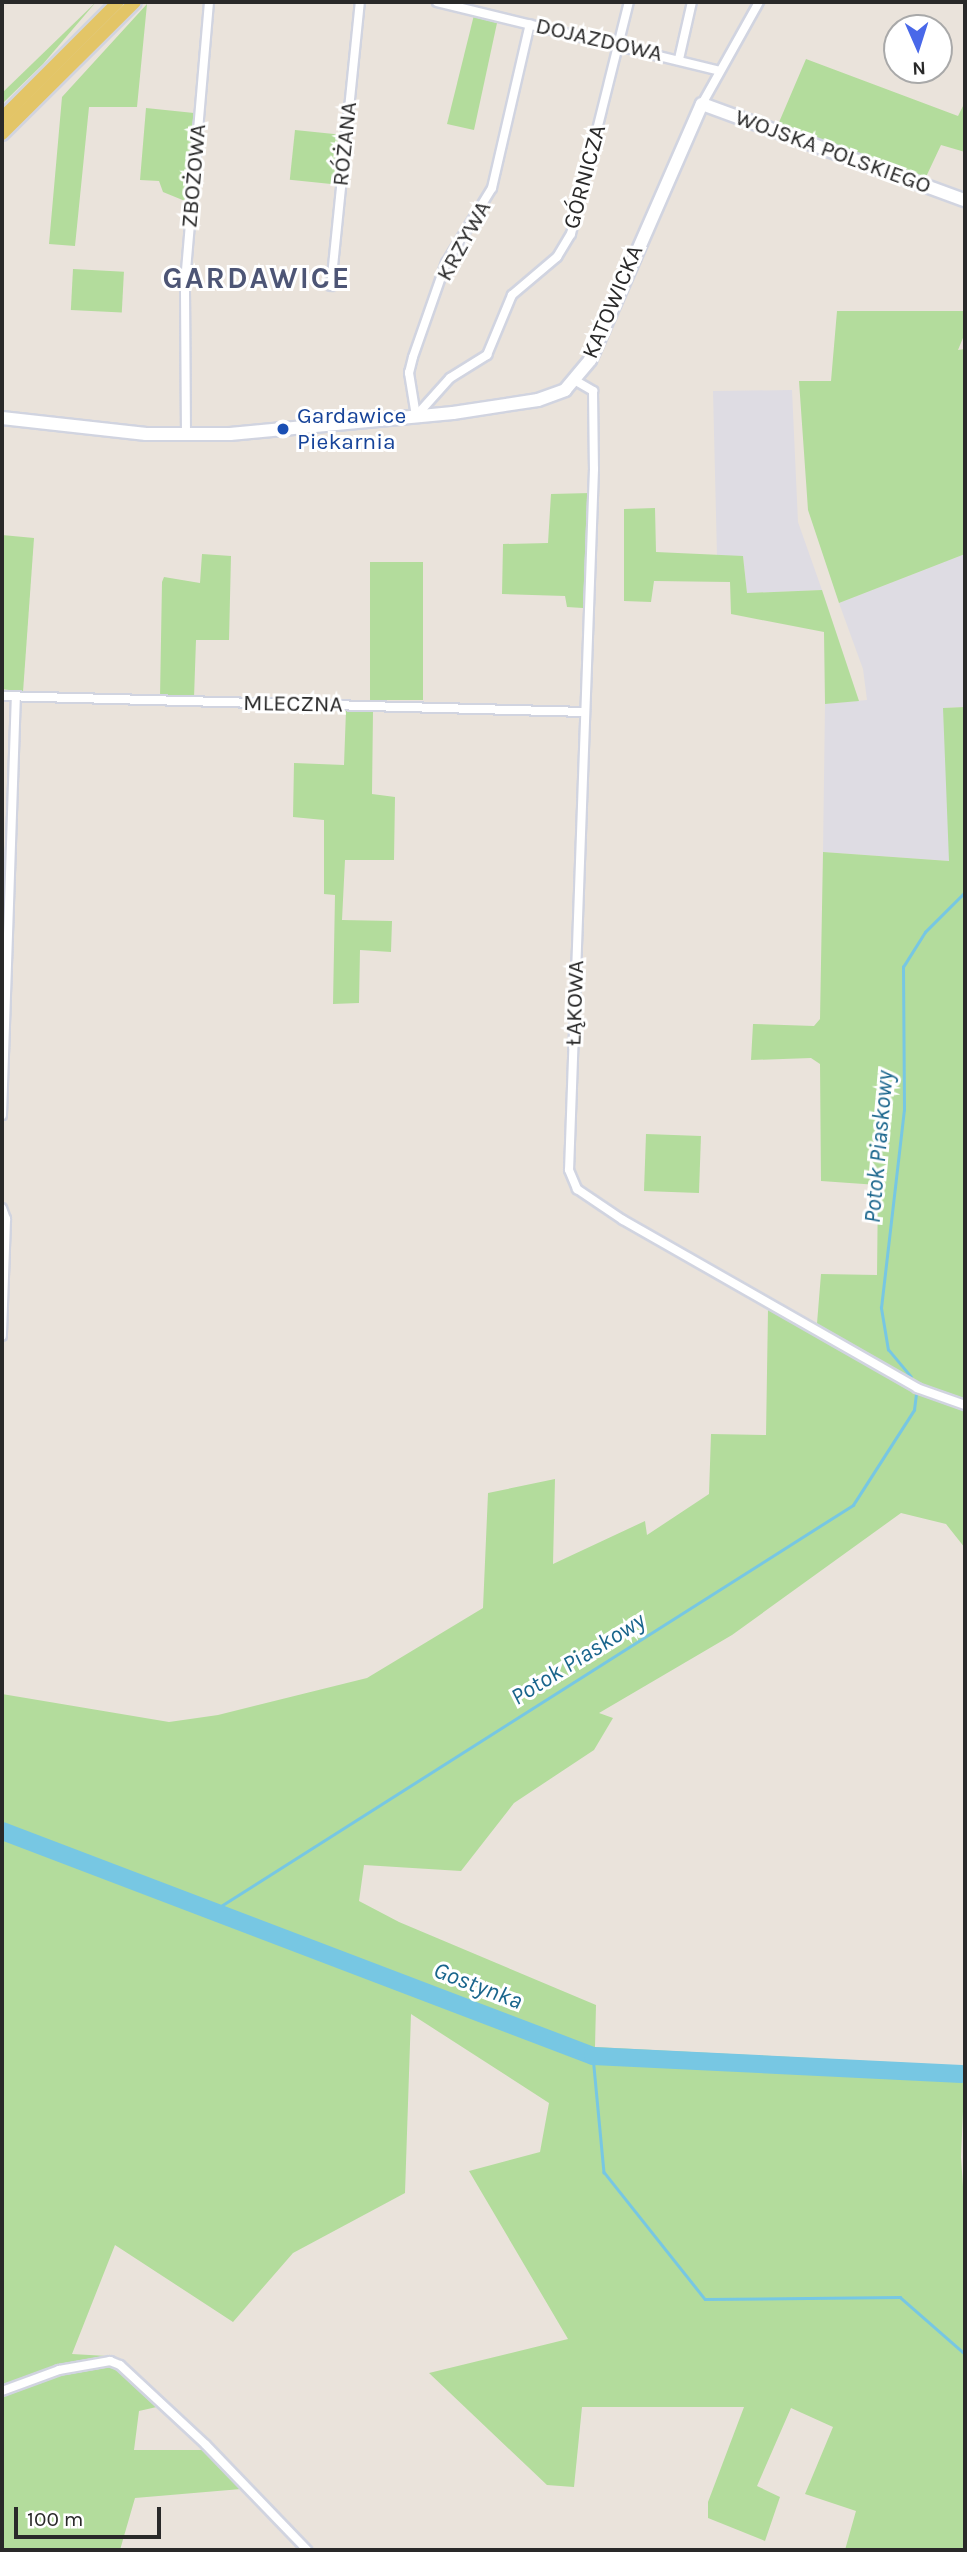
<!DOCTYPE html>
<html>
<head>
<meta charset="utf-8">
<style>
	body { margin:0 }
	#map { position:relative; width:967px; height:2552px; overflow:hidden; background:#eae3db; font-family:Karla,sans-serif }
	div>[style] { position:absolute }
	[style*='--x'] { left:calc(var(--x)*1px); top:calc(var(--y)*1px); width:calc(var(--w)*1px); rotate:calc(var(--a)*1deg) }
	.industrial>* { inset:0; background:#dedce3 }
	.green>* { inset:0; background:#b3dc9c; transform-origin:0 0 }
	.stream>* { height:2.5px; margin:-1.25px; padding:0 1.25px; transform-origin:1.25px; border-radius:1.25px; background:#77c7e3 }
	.river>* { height:18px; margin:-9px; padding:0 9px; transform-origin:9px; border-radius:9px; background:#77c7e3 }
	.roads { filter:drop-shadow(2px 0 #d1d4e0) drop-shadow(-2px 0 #d1d4e0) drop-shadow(0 2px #d1d4e0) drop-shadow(0 -2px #d1d4e0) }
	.street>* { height:8px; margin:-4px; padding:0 4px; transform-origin:4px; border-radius:4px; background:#fff }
	.secondary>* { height:12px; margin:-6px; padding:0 6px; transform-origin:6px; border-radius:6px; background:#fff }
	.primary>* { height:12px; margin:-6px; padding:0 6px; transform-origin:6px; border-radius:6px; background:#e3c567 }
	.dots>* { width:19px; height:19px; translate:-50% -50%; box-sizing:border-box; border:4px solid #fff; border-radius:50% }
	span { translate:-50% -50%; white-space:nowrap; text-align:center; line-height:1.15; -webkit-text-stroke:6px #fff; paint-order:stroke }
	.street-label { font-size:23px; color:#292929 }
	.transit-label { font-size:23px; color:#164399 }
	.left { translate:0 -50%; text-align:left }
	.water-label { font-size:24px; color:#19658c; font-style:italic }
	.district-label { font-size:30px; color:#4d5575; font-weight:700; letter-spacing:2px }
	.frame { position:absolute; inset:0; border:4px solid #292929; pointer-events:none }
	.north { position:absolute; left:883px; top:14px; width:70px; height:70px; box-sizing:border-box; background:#fff; border:2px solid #a9a9a9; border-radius:50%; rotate:177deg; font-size:19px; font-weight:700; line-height:28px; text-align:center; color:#292929 }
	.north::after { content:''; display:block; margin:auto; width:24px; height:32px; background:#4968e9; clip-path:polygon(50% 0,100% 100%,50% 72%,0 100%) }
	.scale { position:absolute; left:14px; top:2507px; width:147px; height:32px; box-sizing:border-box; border:4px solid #292929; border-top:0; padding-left:9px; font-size:21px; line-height:24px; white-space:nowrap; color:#292929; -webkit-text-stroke:5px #fff; paint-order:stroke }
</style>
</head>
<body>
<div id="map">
	<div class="industrial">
		<i style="clip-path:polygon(792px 390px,798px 522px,822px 590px,747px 593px,743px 556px,717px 556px,713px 391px)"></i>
		<i style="clip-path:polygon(965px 554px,965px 707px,944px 708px,950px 861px,823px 852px,825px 704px,867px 700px,863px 669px,839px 603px)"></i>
	</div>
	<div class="green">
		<i style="clip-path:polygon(96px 2px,43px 64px,2px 104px,2px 93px)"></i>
		<i style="clip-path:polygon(147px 4px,137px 107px,89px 107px,75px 246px,49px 244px,62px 97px)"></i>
		<i style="clip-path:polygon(474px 15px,497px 23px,474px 130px,447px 124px)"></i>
		<i style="clip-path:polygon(806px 59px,958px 116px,965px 102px,965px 152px,941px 145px,925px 179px,777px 127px)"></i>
		<i style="clip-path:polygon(146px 108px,194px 113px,185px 201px,163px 192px,159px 181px,140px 180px)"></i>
		<i style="left:295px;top:130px;width:44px;height:50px;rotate:6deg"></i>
		<i style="left:73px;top:269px;width:51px;height:41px;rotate:3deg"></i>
		<i style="clip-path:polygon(837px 311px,965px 311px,965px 333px,958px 350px,965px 349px,965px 554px,839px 603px,808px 510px,799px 381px,831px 381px)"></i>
		<i style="clip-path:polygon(590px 493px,583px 608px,567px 607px,565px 596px,502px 594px,503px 544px,548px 543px,551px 494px)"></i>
		<i style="clip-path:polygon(655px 508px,656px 552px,743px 556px,747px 593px,822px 590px,859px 701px,825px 704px,824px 632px,731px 614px,730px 582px,654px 581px,651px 602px,624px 601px,624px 509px)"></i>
		<i style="clip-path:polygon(2px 535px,34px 538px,23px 692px,2px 689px)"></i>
		<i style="clip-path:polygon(202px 554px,231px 556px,229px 640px,196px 640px,194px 698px,160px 697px,162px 582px,164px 577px,200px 583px)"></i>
		<i style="left:370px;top:562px;width:53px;height:138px"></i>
		<i style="clip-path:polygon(965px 707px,965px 1548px,946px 1524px,901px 1513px,732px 1635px,599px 1713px,613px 1718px,594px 1750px,514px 1803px,461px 1871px,364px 1865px,359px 1901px,399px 1922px,596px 2005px,595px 2047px,965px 2066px,961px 2157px,965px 2216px,965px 2550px,845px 2550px,856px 2511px,805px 2494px,833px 2427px,791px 2408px,757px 2486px,780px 2497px,765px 2541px,708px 2518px,708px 2502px,744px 2407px,582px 2407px,574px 2487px,547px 2485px,429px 2373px,568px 2339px,469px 2171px,540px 2152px,549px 2103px,411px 2014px,405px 2193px,293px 2253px,233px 2322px,115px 2245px,72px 2354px,107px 2356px,2px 2385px,2px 1694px,169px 1722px,218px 1715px,367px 1678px,483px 1608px,488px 1493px,555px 1479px,553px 1564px,645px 1521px,647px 1535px,709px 1494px,711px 1434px,766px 1435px,768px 1309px,816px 1336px,821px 1274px,877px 1275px,878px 1185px,821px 1181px,820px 1064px,811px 1058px,751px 1060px,753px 1024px,814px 1026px,820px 1019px,823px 852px,949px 861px,943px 708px)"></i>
		<i style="clip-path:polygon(346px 710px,373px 711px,372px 794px,395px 797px,394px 860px,345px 860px,342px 920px,392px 921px,391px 952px,360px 950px,359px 1003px,333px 1004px,335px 895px,324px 894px,324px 820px,293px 817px,294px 763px,344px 765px)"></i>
		<i style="left:646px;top:1134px;width:55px;height:57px;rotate:2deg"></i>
		<i style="clip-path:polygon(108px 2365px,121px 2369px,161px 2406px,139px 2411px,134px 2450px,204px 2450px,241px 2489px,135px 2498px,120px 2550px,2px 2550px,2px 2395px,73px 2371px)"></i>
	</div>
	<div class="stream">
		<i style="--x:911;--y:1377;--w:35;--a:-130"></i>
		<i style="--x:888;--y:1350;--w:43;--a:-99.5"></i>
		<i style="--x:881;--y:1308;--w:199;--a:-83.4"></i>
		<i style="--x:904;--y:1110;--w:143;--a:-90.4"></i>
		<i style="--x:903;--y:967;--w:41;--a:-57.8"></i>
		<i style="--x:925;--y:932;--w:57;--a:-45"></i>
		<i style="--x:213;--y:1911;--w:758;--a:-32.39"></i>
		<i style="--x:853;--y:1505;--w:113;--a:-57.3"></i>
		<i style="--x:914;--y:1410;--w:17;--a:-83"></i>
		<i style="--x:593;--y:2056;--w:117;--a:84.6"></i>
		<i style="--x:604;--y:2172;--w:162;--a:51.5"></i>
		<i style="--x:705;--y:2299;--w:195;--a:-0.6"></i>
		<i style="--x:900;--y:2297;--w:86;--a:41.2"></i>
	</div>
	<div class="river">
		<i style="--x:2;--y:1831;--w:632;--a:20.84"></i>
		<i style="--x:593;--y:2056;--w:369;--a:2.8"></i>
	</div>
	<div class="roads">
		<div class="street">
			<i style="--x:437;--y:2;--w:291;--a:13.7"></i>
			<i style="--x:679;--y:59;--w:58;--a:-77.2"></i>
			<i style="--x:702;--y:104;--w:117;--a:-60.8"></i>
			<i style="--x:331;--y:286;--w:285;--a:-84.2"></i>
			<i style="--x:576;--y:381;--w:20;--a:30"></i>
			<i style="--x:593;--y:391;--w:78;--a:89.3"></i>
			<i style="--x:594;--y:469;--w:701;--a:92.04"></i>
			<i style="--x:569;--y:1170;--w:21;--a:67"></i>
			<i style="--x:577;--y:1189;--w:55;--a:34"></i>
			<i style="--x:623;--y:1220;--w:339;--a:29.7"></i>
			<i style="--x:917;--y:1388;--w:51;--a:19.5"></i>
			<i style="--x:416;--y:416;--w:51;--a:-48.2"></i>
			<i style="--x:450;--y:378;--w:44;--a:-31.9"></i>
			<i style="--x:487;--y:355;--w:65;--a:-67.4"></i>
			<i style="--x:512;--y:295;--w:59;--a:-40.2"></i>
			<i style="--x:557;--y:257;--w:27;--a:-59"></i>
			<i style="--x:571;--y:234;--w:239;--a:-76"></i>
			<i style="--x:416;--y:416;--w:44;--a:-99.2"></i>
			<i style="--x:409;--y:373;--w:16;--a:-76"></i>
			<i style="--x:413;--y:357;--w:100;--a:-70.7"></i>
			<i style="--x:446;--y:263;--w:88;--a:-58.5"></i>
			<i style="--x:492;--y:188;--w:168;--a:-77"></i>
			<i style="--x:186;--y:435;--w:153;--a:-90.4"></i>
			<i style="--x:185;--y:282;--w:281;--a:-85.1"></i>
			<i style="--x:2;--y:696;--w:583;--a:1.57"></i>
			<i style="--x:2;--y:1115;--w:419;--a:-88.1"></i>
			<i style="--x:2;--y:1208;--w:12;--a:70"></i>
			<i style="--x:6;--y:1219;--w:117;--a:92"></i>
			<i style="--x:2;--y:2391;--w:61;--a:-20.2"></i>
			<i style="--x:59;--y:2370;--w:52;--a:-10"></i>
			<i style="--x:110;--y:2361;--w:11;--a:22"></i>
			<i style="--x:120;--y:2365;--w:117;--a:42.9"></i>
			<i style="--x:206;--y:2445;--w:146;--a:46.1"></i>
		</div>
		<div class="secondary">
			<i style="--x:2;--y:418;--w:145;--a:6.3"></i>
			<i style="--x:146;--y:434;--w:84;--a:0"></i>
			<i style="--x:230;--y:434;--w:224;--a:-5.4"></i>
			<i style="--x:453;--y:413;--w:86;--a:-8.7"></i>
			<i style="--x:538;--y:400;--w:29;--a:-20"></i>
			<i style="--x:565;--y:390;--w:39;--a:-50"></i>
			<i style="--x:590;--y:360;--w:279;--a:-66.4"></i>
			<i style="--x:702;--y:104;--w:280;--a:20.1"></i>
		</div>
		<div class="primary">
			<i style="--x:2;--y:118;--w:164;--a:-45"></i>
			<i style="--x:2;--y:134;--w:187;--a:-44.8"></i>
		</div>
	</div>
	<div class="dots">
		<i style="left:283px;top:429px;background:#1a4fb4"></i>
	</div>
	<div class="street-label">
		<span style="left:599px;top:40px;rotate:13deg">DOJAZDOWA</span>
		<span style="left:345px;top:144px;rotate:-84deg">RÓŻANA</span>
		<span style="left:833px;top:152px;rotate:20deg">WOJSKA POLSKIEGO</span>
		<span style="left:194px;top:176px;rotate:-85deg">ZBOŻOWA</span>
		<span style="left:585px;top:177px;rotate:-75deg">GÓRNICZA</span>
		<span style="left:464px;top:241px;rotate:-61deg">KRZYWA</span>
		<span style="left:613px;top:302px;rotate:-67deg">KATOWICKA</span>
		<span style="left:293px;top:704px;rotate:1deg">MLECZNA</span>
		<span style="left:575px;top:1003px;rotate:-88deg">ŁĄKOWA</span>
	</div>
	<div class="transit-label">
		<span class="left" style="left:297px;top:429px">Gardawice<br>Piekarnia</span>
	</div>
	<div class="water-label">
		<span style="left:879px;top:1147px;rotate:-85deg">Potok Piaskowy</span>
		<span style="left:578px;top:1659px;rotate:-32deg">Potok Piaskowy</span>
		<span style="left:478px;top:1986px;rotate:21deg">Gostynka</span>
	</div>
	<div class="district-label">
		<span style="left:257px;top:278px">GARDAWICE</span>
	</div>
	<div class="frame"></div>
	<div class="north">N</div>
	<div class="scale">100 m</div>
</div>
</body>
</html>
